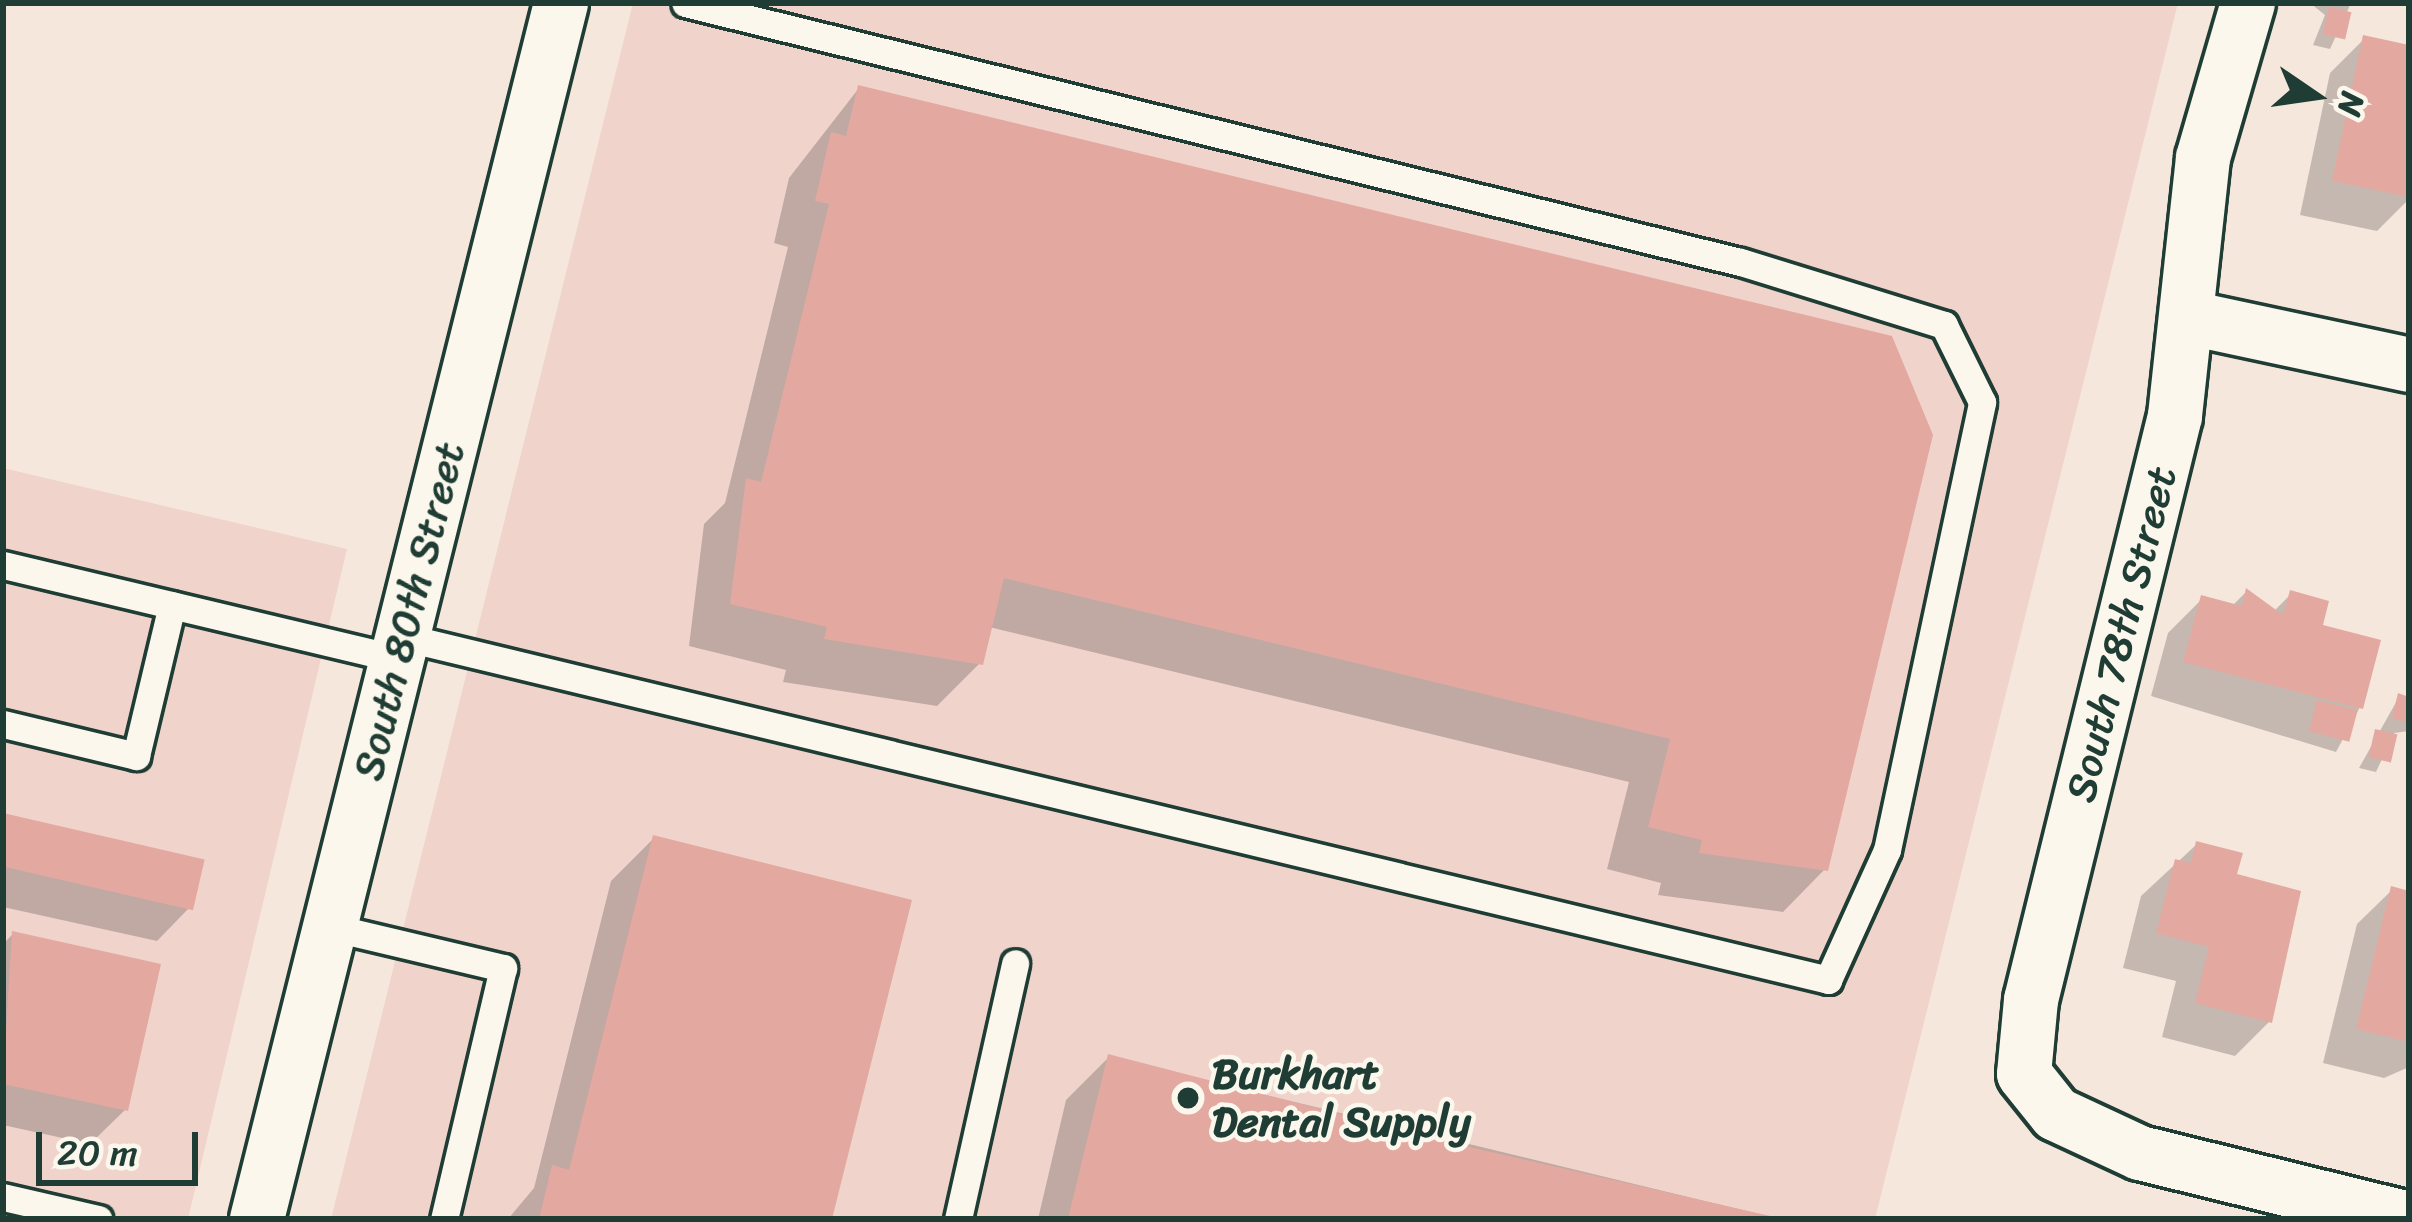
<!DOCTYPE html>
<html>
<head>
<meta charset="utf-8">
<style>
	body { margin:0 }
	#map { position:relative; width:2412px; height:1222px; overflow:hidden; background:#f6e7dd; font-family:Sriracha,sans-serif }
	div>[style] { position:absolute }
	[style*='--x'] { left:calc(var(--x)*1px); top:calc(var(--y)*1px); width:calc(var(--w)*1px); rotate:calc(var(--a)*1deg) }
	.built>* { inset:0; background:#f0d4cb }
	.shadow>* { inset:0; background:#0003 }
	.building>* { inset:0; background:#e3a9a0; transform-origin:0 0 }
	.roads { filter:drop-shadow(3px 0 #1f3d34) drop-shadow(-3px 0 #1f3d34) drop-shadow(0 3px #1f3d34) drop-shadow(0 -3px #1f3d34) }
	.lane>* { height:27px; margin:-13.5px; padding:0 13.5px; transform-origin:13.5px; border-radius:13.5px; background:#fbf7ec }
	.street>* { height:54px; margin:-27px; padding:0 27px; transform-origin:27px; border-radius:27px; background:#fbf7ec }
	.dots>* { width:33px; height:33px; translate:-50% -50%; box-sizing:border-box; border:6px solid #fbf7ec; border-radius:50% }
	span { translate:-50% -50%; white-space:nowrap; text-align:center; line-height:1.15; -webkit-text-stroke:9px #fbf7ec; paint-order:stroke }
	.street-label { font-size:42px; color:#1f3d34 }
	.poi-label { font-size:42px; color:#1f3d34; font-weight:700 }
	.left { translate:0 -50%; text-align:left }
	.frame { position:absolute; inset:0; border:6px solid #1f3d34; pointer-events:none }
	.north { position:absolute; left:2256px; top:36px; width:120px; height:120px; -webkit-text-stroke:9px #fbf7ec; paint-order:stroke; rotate:103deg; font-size:33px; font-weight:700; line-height:48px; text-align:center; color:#1f3d34 }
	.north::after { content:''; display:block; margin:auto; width:42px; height:54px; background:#1f3d34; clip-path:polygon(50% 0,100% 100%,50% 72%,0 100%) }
	.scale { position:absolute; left:36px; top:1132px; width:162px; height:54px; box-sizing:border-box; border:6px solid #1f3d34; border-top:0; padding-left:15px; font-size:36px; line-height:42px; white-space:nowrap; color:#1f3d34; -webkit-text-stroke:9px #fbf7ec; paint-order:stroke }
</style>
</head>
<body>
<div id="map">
	<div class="built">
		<i style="clip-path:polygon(633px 3px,2178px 3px,1875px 1219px,331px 1219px)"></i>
		<i style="clip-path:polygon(3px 468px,347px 549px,188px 1219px,3px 1219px)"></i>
	</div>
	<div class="shadow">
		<i style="clip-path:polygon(2310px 3px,2351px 3px,2330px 49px,2313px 45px,2325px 15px)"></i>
		<i style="clip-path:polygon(2364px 39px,2409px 48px,2409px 199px,2377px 231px,2300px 215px,2330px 73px)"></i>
		<i style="clip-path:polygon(859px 88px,1890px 338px,1825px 869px,1783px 912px,1658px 895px,1661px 883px,1607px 869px,1629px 782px,989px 627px,980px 663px,937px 706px,783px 682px,786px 670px,689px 646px,704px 524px,725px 503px,788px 247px,774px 243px,789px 178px)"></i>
		<i style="clip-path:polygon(2246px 592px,2273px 612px,2291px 594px,2360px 707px,2336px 752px,2151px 696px,2168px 633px,2202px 599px,2232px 606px)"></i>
		<i style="clip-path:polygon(2399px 697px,2409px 700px,2409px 731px,2394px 733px,2376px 772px,2359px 768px)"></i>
		<i style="clip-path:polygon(3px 816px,191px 906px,157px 941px,3px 907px)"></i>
		<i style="clip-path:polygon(654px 838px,829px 1219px,508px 1219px,534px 1188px,611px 881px)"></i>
		<i style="clip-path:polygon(2197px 844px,2234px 876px,2269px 1022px,2235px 1056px,2162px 1037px,2176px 981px,2123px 968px,2141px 896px)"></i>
		<i style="clip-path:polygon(2392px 890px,2409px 894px,2409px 1067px,2384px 1078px,2323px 1063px,2357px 924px)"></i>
		<i style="clip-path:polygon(13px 934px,125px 1110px,90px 1144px,3px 1125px,3px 944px)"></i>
		<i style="clip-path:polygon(1109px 1057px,1779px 1219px,1038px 1219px,1066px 1100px)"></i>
	</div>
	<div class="building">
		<i style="left:2329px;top:7px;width:23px;height:28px;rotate:13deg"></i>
		<i style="clip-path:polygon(2363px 35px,2409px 45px,2409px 197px,2332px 181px)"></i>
		<i style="clip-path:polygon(858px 85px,1892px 336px,1933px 435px,1828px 871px,1699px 853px,1702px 840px,1648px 827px,1670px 739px,1004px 578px,983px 665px,824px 639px,827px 627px,730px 604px,746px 478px,761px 482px,829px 204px,815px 201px,831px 132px,846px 136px)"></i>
		<i style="clip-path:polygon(2246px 588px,2283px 615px,2290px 590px,2329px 601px,2323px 625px,2381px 640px,2363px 709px,2183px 662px,2201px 595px,2242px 606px)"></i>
		<i style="clip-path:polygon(2398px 693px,2409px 697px,2409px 723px,2392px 718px)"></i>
		<i style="left:2317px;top:700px;width:42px;height:32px;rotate:15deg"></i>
		<i style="left:2375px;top:729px;width:23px;height:29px;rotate:13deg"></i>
		<i style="left:3px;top:813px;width:207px;height:52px;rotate:13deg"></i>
		<i style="clip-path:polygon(653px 835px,912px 900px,832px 1219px,539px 1219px,552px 1165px,569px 1170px)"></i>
		<i style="clip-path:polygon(2196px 841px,2243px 853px,2237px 874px,2301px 891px,2272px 1023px,2195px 1003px,2209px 947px,2156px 933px,2175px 859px,2191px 863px)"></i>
		<i style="clip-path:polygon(2391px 886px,2409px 891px,2409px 1042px,2356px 1029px)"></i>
		<i style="clip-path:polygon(12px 931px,161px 964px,128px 1111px,3px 1084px)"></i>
		<i style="clip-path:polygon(1108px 1054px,1448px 1142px,1783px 1219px,1068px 1219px)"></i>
	</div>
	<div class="roads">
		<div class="lane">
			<i style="--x:3;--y:565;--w:405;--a:13.4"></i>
			<i style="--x:403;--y:637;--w:1466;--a:13.53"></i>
			<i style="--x:1828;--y:980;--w:143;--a:-65.6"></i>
			<i style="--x:1887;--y:850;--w:458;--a:-78"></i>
			<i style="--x:1982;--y:402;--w:86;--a:-116.3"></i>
			<i style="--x:1944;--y:325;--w:214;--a:-162.8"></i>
			<i style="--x:1740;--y:262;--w:1086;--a:-166.21"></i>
			<i style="--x:3;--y:724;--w:137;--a:13.5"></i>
			<i style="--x:136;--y:756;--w:155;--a:-76.6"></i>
			<i style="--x:330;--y:927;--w:178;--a:13.3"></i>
			<i style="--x:503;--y:968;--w:258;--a:103.2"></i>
			<i style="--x:3;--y:1197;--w:98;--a:13"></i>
			<i style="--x:958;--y:1219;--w:262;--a:-77.4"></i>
		</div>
		<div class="street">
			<i style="--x:2248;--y:3;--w:161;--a:106.2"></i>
			<i style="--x:2203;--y:158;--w:260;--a:96.2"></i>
			<i style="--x:2175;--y:416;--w:601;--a:103.85"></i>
			<i style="--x:2031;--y:1000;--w:74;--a:95.4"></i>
			<i style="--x:2024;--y:1074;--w:51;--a:51.3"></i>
			<i style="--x:2056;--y:1114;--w:93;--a:24.9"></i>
			<i style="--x:2140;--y:1153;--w:277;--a:13.8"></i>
			<i style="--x:2190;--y:318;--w:224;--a:12.1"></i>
			<i style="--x:257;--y:1219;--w:1253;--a:-75.96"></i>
		</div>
	</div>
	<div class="dots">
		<i style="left:1188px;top:1098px;background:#1f3d34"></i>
	</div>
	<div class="street-label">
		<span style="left:409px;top:611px;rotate:-76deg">South 80th Street</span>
		<span style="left:2121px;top:634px;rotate:-76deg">South 78th Street</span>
	</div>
	<div class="poi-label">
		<span class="left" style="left:1212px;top:1098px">Burkhart<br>Dental Supply</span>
	</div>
	<div class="frame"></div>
	<div class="north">N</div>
	<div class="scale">20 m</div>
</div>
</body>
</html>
